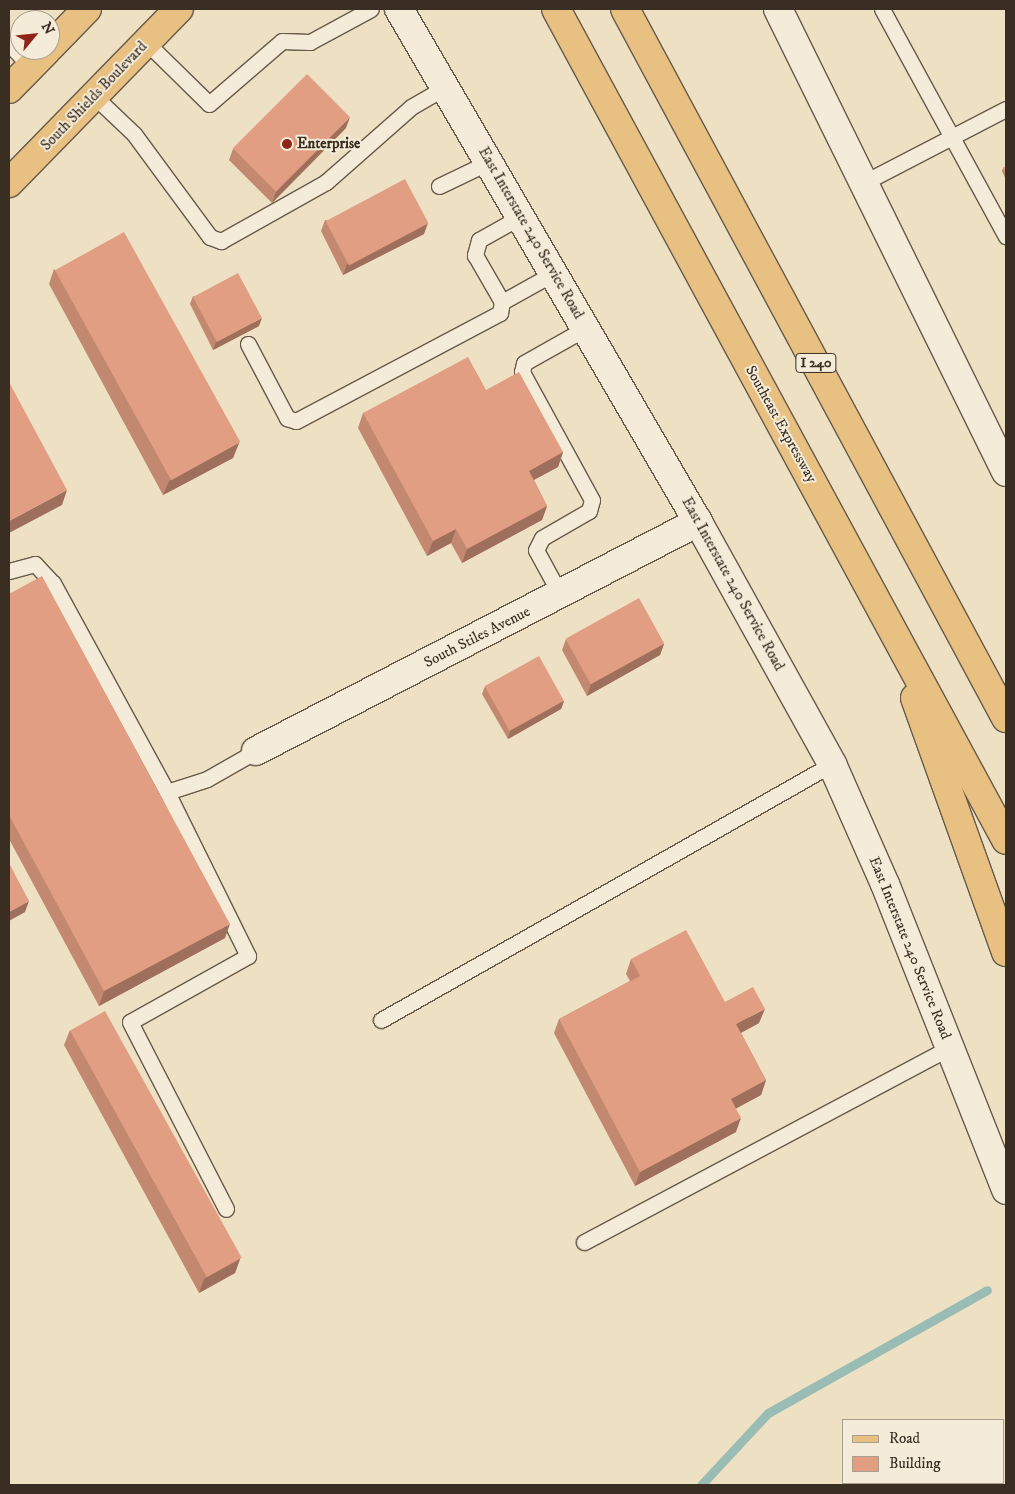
<!DOCTYPE html>
<html>
<head>
<meta charset="utf-8">
<style>
	body { margin:0 }
	#map { position:relative; width:1015px; height:1494px; overflow:hidden; background:#eee0c3; font-family:"IM FELL DW Pica",serif }
	div>[style] { position:absolute }
	[style*='--x'] { left:calc(var(--x)*1px); top:calc(var(--y)*1px); width:calc(var(--w)*1px); rotate:calc(var(--a)*1deg) }
	.stream>* { height:9px; margin:-4.5px; padding:0 4.5px; transform-origin:4.5px; border-radius:4.5px; background:#99bdb4 }
	.roads { filter:drop-shadow(1px 0 #675a4a) drop-shadow(-1px 0 #675a4a) drop-shadow(0 1px #675a4a) drop-shadow(0 -1px #675a4a) }
	.lane>* { height:15px; margin:-7.5px; padding:0 7.5px; transform-origin:7.5px; border-radius:7.5px; background:#f4ebd8 }
	.street>* { height:28px; margin:-14px; padding:0 14px; transform-origin:14px; border-radius:14px; background:#f4ebd8 }
	.secondary>* { height:28px; margin:-14px; padding:0 14px; transform-origin:14px; border-radius:14px; background:#f4ebd8 }
	.primary>* { height:28px; margin:-14px; padding:0 14px; transform-origin:14px; border-radius:14px; background:#e7c082 }
	.highway>* { height:28px; margin:-14px; padding:0 14px; transform-origin:14px; border-radius:14px; background:#e7c082 }
	.wall>* { inset:0; background:#c28870 }
	.shaded-wall>* { inset:0; background:#9e6f5b }
	.building>* { inset:0; background:#e19e82; transform-origin:0 0 }
	.dots>* { width:14px; height:14px; translate:-50% -50%; box-sizing:border-box; border:2px solid #f4ebd8; border-radius:50% }
	span { translate:-50% -50%; white-space:nowrap; text-align:center; line-height:1.15; -webkit-text-stroke:4px #f4ebd8; paint-order:stroke }
	.shield-label span { padding:1px 4px; background:#f4ebd8; border:1px solid; border-radius:4px; -webkit-text-stroke-width:0 }
	.shield-label { font-size:14px; color:#3a2d22; font-weight:700 }
	.street-label { font-size:15px; color:#3a2d22 }
	.poi-label { font-size:15px; color:#3a2d22; font-weight:700 }
	.left { translate:0 -50%; text-align:left }
	.frame { position:absolute; inset:0; border:10px solid #3a2d22; pointer-events:none }
	.legend { position:absolute; left:842px; top:1419px; width:162px; height:65px; box-sizing:border-box; background:#f4ebd8; border:1px solid #aa9f8f; margin:0; padding:6px 9px; list-style:none; font-size:15px; color:#3a2d22 }
	.legend li { display:flex; align-items:center; gap:10px; height:25px }
	.legend b { width:25px; border:1px solid #aa9f8f }
	.north { position:absolute; left:10px; top:10px; width:50px; height:50px; box-sizing:border-box; background:#f4ebd8; border:1px solid #aa9f8f; border-radius:50%; rotate:62deg; font-size:14px; font-weight:700; line-height:20px; text-align:center; color:#3a2d22 }
	.north::after { content:''; display:block; margin:auto; width:18px; height:22px; background:#8f2418; clip-path:polygon(50% 0,100% 100%,50% 72%,0 100%) }
</style>
</head>
<body>
<div id="map">
	<div class="stream">
		<i style="--x:701;--y:1485;--w:98;--a:-47.1"></i>
		<i style="--x:768;--y:1413;--w:251;--a:-29.3"></i>
	</div>
	<div class="roads">
		<div class="lane">
			<i style="--x:882;--y:9;--w:259;--a:61.4"></i>
			<i style="--x:146;--y:42;--w:88;--a:44.5"></i>
			<i style="--x:209;--y:104;--w:96;--a:-40.8"></i>
			<i style="--x:282;--y:41;--w:28;--a:2"></i>
			<i style="--x:310;--y:42;--w:69;--a:-28.4"></i>
			<i style="--x:9;--y:44;--w:32;--a:46"></i>
			<i style="--x:94;--y:96;--w:55;--a:43.5"></i>
			<i style="--x:134;--y:134;--w:128;--a:53.6"></i>
			<i style="--x:210;--y:237;--w:12;--a:20"></i>
			<i style="--x:221;--y:241;--w:120;--a:-29.3"></i>
			<i style="--x:326;--y:182;--w:113;--a:-41.4"></i>
			<i style="--x:411;--y:107;--w:39;--a:-30"></i>
			<i style="--x:863;--y:183;--w:161;--a:-27.4"></i>
			<i style="--x:439;--y:186;--w:55;--a:-25.6"></i>
			<i style="--x:520;--y:217;--w:47;--a:150.7"></i>
			<i style="--x:479;--y:240;--w:16;--a:105"></i>
			<i style="--x:475;--y:255;--w:54;--a:60.1"></i>
			<i style="--x:502;--y:302;--w:60;--a:-29.1"></i>
			<i style="--x:248;--y:344;--w:84;--a:62.2"></i>
			<i style="--x:287;--y:418;--w:9;--a:18"></i>
			<i style="--x:296;--y:421;--w:231;--a:-27.9"></i>
			<i style="--x:500;--y:313;--w:11;--a:-80"></i>
			<i style="--x:9;--y:571;--w:27;--a:-15"></i>
			<i style="--x:35;--y:564;--w:26;--a:47"></i>
			<i style="--x:53;--y:583;--w:238;--a:61.4"></i>
			<i style="--x:167;--y:792;--w:42;--a:-18"></i>
			<i style="--x:207;--y:779;--w:56;--a:-29.7"></i>
			<i style="--x:560;--y:594;--w:50;--a:-118.6"></i>
			<i style="--x:536;--y:550;--w:13;--a:-63"></i>
			<i style="--x:542;--y:538;--w:54;--a:-29.9"></i>
			<i style="--x:589;--y:511;--w:11;--a:-75"></i>
			<i style="--x:592;--y:500;--w:146;--a:-118.7"></i>
			<i style="--x:522;--y:372;--w:9;--a:-77"></i>
			<i style="--x:524;--y:363;--w:71;--a:-29.4"></i>
			<i style="--x:167;--y:792;--w:183;--a:63.7"></i>
			<i style="--x:248;--y:956;--w:135;--a:150.8"></i>
			<i style="--x:130;--y:1022;--w:210;--a:62.8"></i>
			<i style="--x:381;--y:1020;--w:519;--a:-29.58"></i>
			<i style="--x:584;--y:1242;--w:415;--a:-28"></i>
		</div>
		<div class="street">
			<i style="--x:256;--y:751;--w:498;--a:-27.4"></i>
		</div>
		<div class="secondary">
			<i style="--x:399;--y:9;--w:594;--a:59.76"></i>
			<i style="--x:698;--y:522;--w:277;--a:61"></i>
			<i style="--x:832;--y:764;--w:131;--a:66.2"></i>
			<i style="--x:885;--y:884;--w:329;--a:68.4"></i>
			<i style="--x:778;--y:9;--w:516;--a:63.78"></i>
		</div>
		<div class="primary">
			<i style="--x:50;--y:47;--w:53;--a:-45.8"></i>
			<i style="--x:9;--y:89;--w:54;--a:-45.7"></i>
			<i style="--x:9;--y:183;--w:243;--a:-45.7"></i>
		</div>
		<div class="highway">
			<i style="--x:556;--y:9;--w:945;--a:61.56"></i>
			<i style="--x:625;--y:9;--w:805;--a:61.75"></i>
			<i style="--x:915;--y:698;--w:270;--a:70.3"></i>
		</div>
	</div>
	<div class="wall">
		<i style="clip-path:polygon(346px 128px,272px 203px,229px 160px,233px 149px)"></i>
		<i style="clip-path:polygon(1006px 166px,1006px 180px,1002px 171px,1003px 168px)"></i>
		<i style="clip-path:polygon(325px 220px,424px 234px,343px 275px,321px 231px)"></i>
		<i style="clip-path:polygon(54px 269px,239px 443px,233px 458px,163px 495px,49px 284px)"></i>
		<i style="clip-path:polygon(193px 296px,259px 326px,213px 350px,190px 304px)"></i>
		<i style="clip-path:polygon(486px 390px,563px 452px,558px 467px,534px 480px,547px 506px,542px 520px,462px 563px,451px 543px,427px 556px,358px 428px,363px 413px)"></i>
		<i style="clip-path:polygon(9px 594px,225px 938px,99px 1006px,9px 839px)"></i>
		<i style="clip-path:polygon(566px 639px,664px 644px,660px 655px,587px 696px,562px 650px)"></i>
		<i style="clip-path:polygon(485px 686px,564px 701px,561px 709px,508px 739px,482px 694px)"></i>
		<i style="clip-path:polygon(631px 959px,725px 1002px,759px 1023px,741px 1033px,766px 1080px,761px 1095px,736px 1108px,736px 1132px,635px 1186px,554px 1033px,559px 1019px,630px 981px,626px 974px)"></i>
		<i style="clip-path:polygon(70px 1030px,240px 1259px,235px 1273px,199px 1293px,64px 1045px)"></i>
	</div>
	<div class="shaded-wall">
		<i style="clip-path:polygon(350px 117px,346px 128px,272px 203px,276px 192px)"></i>
		<i style="clip-path:polygon(428px 223px,424px 234px,343px 275px,347px 264px)"></i>
		<i style="clip-path:polygon(262px 318px,259px 326px,213px 350px,216px 342px)"></i>
		<i style="clip-path:polygon(239px 443px,233px 458px,163px 495px,169px 481px)"></i>
		<i style="clip-path:polygon(563px 452px,558px 467px,524px 485px,529px 471px)"></i>
		<i style="clip-path:polygon(67px 490px,62px 505px,9px 533px,9px 521px)"></i>
		<i style="clip-path:polygon(547px 506px,542px 520px,462px 563px,467px 549px)"></i>
		<i style="clip-path:polygon(456px 529px,451px 543px,427px 556px,433px 541px)"></i>
		<i style="clip-path:polygon(664px 644px,660px 655px,587px 696px,591px 684px)"></i>
		<i style="clip-path:polygon(564px 701px,561px 709px,508px 739px,510px 731px)"></i>
		<i style="clip-path:polygon(29px 901px,25px 912px,9px 921px,9px 912px)"></i>
		<i style="clip-path:polygon(230px 924px,225px 938px,99px 1006px,104px 991px)"></i>
		<i style="clip-path:polygon(765px 1009px,759px 1023px,731px 1038px,736px 1024px)"></i>
		<i style="clip-path:polygon(766px 1080px,761px 1095px,726px 1114px,731px 1099px)"></i>
		<i style="clip-path:polygon(741px 1118px,736px 1132px,635px 1186px,640px 1172px)"></i>
		<i style="clip-path:polygon(240px 1259px,235px 1273px,199px 1293px,204px 1279px)"></i>
	</div>
	<div class="building">
		<i style="left:307px;top:74px;width:61px;height:105px;rotate:45deg"></i>
		<i style="clip-path:polygon(1006px 166px,1006px 174px,1003px 168px)"></i>
		<i style="left:405px;top:179px;width:50px;height:90px;rotate:62deg"></i>
		<i style="left:124px;top:232px;width:240px;height:79px;rotate:61deg"></i>
		<i style="left:238px;top:273px;width:51px;height:51px;rotate:62deg"></i>
		<i style="clip-path:polygon(468px 357px,486px 390px,519px 372px,563px 452px,529px 471px,547px 506px,467px 549px,456px 529px,433px 541px,363px 413px)"></i>
		<i style="clip-path:polygon(9px 382px,67px 490px,9px 521px)"></i>
		<i style="clip-path:polygon(42px 576px,230px 924px,104px 991px,9px 815px,9px 594px)"></i>
		<i style="left:639px;top:598px;width:52px;height:84px;rotate:61deg"></i>
		<i style="left:539px;top:656px;width:51px;height:62px;rotate:61deg"></i>
		<i style="clip-path:polygon(9px 863px,29px 901px,9px 912px)"></i>
		<i style="clip-path:polygon(686px 930px,725px 1002px,753px 987px,765px 1009px,736px 1024px,766px 1080px,731px 1099px,741px 1118px,640px 1172px,559px 1019px,640px 976px,631px 959px)"></i>
		<i style="left:105px;top:1011px;width:282px;height:40px;rotate:61deg"></i>
	</div>
	<div class="dots">
		<i style="left:287px;top:144px;background:#8f2418"></i>
	</div>
	<div class="shield-label">
		<span style="left:816px;top:363px">I 240</span>
	</div>
	<div class="street-label">
		<span style="left:94px;top:96px;rotate:-46deg">South Shields Boulevard</span>
		<span style="left:531px;top:233px;rotate:60deg">East Interstate 240 Service Road</span>
		<span style="left:781px;top:424px;rotate:61deg">Southeast Expressway</span>
		<span style="left:733px;top:584px;rotate:61deg">East Interstate 240 Service Road</span>
		<span style="left:477px;top:637px;rotate:-27deg">South Stiles Avenue</span>
		<span style="left:910px;top:948px;rotate:68deg">East Interstate 240 Service Road</span>
	</div>
	<div class="poi-label">
		<span class="left" style="left:297px;top:144px">Enterprise</span>
	</div>
	<div class="frame"></div>
	<ul class="legend">
	<li><b style="height:6px;background:#e7c082"></b>Road</li>
	<li><b style="height:14px;background:#e19e82"></b>Building</li>
	</ul>
	<div class="north">N</div>
</div>
</body>
</html>
